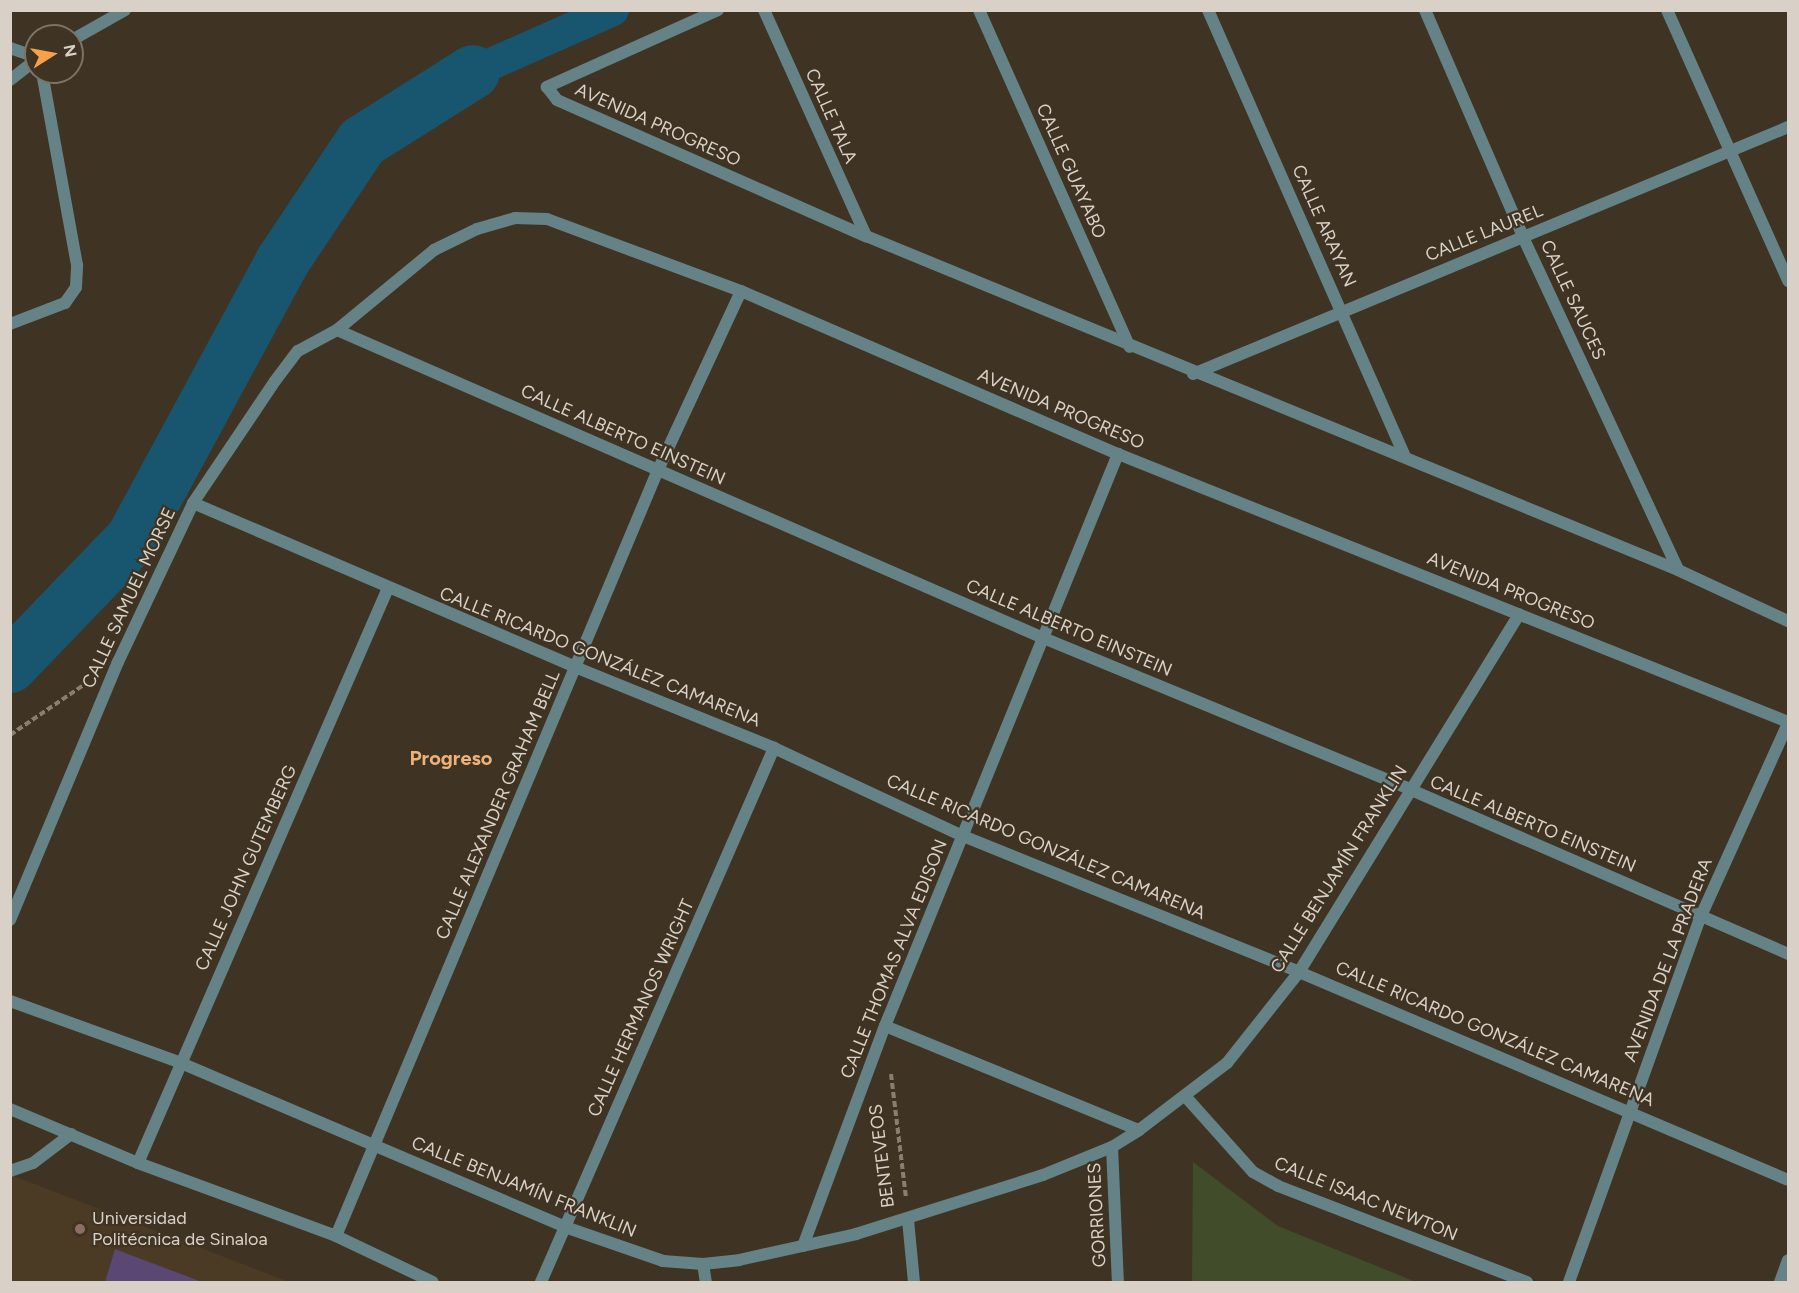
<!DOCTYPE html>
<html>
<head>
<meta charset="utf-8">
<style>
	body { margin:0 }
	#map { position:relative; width:1799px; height:1293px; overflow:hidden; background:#3f3423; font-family:Figtree,sans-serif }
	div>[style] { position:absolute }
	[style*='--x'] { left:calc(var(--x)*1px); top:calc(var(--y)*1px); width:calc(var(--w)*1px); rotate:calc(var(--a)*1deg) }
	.built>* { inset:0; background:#4b3b24 }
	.green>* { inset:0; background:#404c2a }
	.canal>* { height:32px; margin:-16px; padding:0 16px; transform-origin:16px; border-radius:16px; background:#185670 }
	.river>* { height:54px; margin:-27px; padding:0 27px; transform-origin:27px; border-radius:27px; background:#185670 }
	.building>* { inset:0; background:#5b4773 }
	.path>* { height:4px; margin-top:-2px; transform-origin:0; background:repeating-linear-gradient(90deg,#897f71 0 6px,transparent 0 9px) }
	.service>* { height:12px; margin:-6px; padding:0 6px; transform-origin:6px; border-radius:6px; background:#658286 }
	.minor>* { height:12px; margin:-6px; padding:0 6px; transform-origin:6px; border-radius:6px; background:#658286 }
	.tertiary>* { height:12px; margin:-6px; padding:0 6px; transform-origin:6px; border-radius:6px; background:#658286 }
	.dots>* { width:16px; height:16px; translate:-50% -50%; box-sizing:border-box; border:3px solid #3f3423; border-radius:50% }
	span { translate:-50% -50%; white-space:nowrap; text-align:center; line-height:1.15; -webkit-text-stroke:4.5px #3f3423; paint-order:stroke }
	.street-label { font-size:18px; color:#d9d1c7 }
	.poi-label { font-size:18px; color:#d9d1c7 }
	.left { translate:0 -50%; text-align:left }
	.neighbourhood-label { font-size:20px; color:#edb17a; font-weight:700 }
	.frame { position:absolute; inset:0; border:12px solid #d9d1c7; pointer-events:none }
	.north { position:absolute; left:24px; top:24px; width:60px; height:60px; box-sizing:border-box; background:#3f3423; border:2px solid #7d7365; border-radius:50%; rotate:79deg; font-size:16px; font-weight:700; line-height:24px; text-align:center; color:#d9d1c7 }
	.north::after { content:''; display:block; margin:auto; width:21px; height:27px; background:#f7a14a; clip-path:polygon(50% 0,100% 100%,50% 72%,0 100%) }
</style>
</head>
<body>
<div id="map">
	<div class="built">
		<i style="clip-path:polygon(11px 1175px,289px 1282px,11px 1282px)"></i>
	</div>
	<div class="green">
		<i style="clip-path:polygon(1193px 1162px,1278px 1226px,1416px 1282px,1192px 1282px)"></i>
	</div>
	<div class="canal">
		<i style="--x:473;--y:72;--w:153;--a:-23.9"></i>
	</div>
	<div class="river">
		<i style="--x:10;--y:666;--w:178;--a:-46.1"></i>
		<i style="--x:133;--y:538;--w:314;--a:-61.6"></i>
		<i style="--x:282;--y:262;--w:144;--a:-56.3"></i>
		<i style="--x:362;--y:142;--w:131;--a:-32.2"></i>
	</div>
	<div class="building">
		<i style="clip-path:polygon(115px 1249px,202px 1282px,105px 1282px)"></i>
	</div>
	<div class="path">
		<i style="--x:10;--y:735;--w:91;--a:-34.2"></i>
		<i style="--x:891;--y:1074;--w:125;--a:83.1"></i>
	</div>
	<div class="service">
		<i style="--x:10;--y:1171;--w:24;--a:-19"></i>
		<i style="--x:33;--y:1163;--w:48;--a:-37.3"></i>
	</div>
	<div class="minor">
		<i style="--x:718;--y:10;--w:188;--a:155.8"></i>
		<i style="--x:547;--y:87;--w:16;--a:52"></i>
		<i style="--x:557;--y:100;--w:338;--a:23.8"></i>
		<i style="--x:866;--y:236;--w:878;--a:22.36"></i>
		<i style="--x:1678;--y:570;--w:121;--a:24.9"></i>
		<i style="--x:764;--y:10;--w:248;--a:65.7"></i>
		<i style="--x:979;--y:10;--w:369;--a:65.9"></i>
		<i style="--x:1208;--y:10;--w:488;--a:66.2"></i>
		<i style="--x:1425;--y:10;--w:247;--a:66.6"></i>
		<i style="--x:1523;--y:237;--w:367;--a:65"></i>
		<i style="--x:1667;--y:10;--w:297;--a:65.9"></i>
		<i style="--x:72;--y:40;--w:61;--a:-29.5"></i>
		<i style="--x:10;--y:48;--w:28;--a:19"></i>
		<i style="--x:10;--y:80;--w:33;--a:-38"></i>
		<i style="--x:10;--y:324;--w:59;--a:-20.9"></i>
		<i style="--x:65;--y:303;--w:19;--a:-55"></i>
		<i style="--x:76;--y:287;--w:22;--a:-87"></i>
		<i style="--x:77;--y:265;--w:196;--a:-100.3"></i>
		<i style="--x:337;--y:330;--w:768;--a:23.56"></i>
		<i style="--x:1041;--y:637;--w:398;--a:22.4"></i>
		<i style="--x:1409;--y:789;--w:413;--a:23.5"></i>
		<i style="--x:1193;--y:374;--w:644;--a:-22.54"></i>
		<i style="--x:193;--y:503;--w:416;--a:23.2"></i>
		<i style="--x:575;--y:667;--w:215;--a:22.1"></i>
		<i style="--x:774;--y:748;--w:208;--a:25"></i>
		<i style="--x:963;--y:836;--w:362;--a:22"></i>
		<i style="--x:1299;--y:972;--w:531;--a:23.04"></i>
		<i style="--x:10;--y:920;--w:280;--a:-67.3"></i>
		<i style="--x:118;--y:662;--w:176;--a:-64.7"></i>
		<i style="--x:193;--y:503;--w:147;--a:-56.1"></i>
		<i style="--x:275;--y:381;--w:38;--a:-53"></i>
		<i style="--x:298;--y:351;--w:44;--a:-28.3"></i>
		<i style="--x:337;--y:330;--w:126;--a:-39.5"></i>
		<i style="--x:434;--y:250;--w:48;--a:-26"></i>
		<i style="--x:477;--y:229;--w:40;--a:-16"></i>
		<i style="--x:515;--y:218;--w:32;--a:2"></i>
		<i style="--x:547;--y:219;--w:207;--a:20.4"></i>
		<i style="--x:741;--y:291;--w:411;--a:23.4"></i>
		<i style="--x:1118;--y:454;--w:722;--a:21.8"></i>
		<i style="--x:10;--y:1001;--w:182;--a:19.9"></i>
		<i style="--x:181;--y:1063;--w:418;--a:23.1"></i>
		<i style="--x:565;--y:1227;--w:104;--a:19.1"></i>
		<i style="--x:663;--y:1261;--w:40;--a:4.3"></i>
		<i style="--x:703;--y:1264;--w:36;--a:-6"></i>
		<i style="--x:739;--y:1260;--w:120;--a:-12.5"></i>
		<i style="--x:856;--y:1234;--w:196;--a:-17.5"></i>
		<i style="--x:1043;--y:1175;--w:74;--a:-22.1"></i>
		<i style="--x:1112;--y:1147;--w:32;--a:-32"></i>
		<i style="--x:1139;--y:1130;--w:111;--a:-37.3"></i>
		<i style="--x:1227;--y:1063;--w:116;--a:-51.6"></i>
		<i style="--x:1299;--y:972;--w:420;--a:-58.4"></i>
		<i style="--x:885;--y:1026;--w:274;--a:22.3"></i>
		<i style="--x:1185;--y:1096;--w:102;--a:48.2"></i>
		<i style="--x:1253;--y:1172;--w:29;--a:29"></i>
		<i style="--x:1278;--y:1186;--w:267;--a:21.1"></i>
		<i style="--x:1112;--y:1147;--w:135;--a:87.5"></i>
		<i style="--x:138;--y:1163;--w:627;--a:-66.5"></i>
		<i style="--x:908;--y:1220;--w:62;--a:84.5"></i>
		<i style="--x:336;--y:1236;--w:831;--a:-67.2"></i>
		<i style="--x:658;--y:470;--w:197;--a:-65.1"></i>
		<i style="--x:803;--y:1246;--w:235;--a:-69.6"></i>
		<i style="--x:885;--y:1026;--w:618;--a:-67.84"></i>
		<i style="--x:703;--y:1264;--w:18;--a:81"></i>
		<i style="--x:541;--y:1282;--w:583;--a:-66.43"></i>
		<i style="--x:1569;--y:1282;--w:389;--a:-70.2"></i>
		<i style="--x:1701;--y:916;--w:212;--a:-65.7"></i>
		<i style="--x:1780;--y:1282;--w:23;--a:-70"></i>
	</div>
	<div class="tertiary">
		<i style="--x:10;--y:1109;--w:139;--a:22.9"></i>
		<i style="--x:138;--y:1163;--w:211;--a:20.2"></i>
		<i style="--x:336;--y:1236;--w:107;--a:25.4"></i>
	</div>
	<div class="dots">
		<i style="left:80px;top:1229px;background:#8d6e63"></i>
	</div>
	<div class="street-label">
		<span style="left:831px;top:116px;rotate:66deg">CALLE TALA</span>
		<span style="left:658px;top:125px;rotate:24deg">AVENIDA PROGRESO</span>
		<span style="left:1071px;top:171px;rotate:66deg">CALLE GUAYABO</span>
		<span style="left:1324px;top:226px;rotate:66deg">CALLE ARAYAN</span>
		<span style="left:1484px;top:233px;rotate:-22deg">CALLE LAUREL</span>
		<span style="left:1573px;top:300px;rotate:65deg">CALLE SAUCES</span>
		<span style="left:1061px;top:409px;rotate:23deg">AVENIDA PROGRESO</span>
		<span style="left:623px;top:435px;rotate:24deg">CALLE ALBERTO EINSTEIN</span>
		<span style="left:1511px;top:591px;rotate:22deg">AVENIDA PROGRESO</span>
		<span style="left:129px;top:598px;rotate:-65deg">CALLE SAMUEL MORSE</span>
		<span style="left:1069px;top:628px;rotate:23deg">CALLE ALBERTO EINSTEIN</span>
		<span style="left:600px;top:657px;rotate:22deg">CALLE RICARDO GONZÁLEZ CAMARENA</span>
		<span style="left:498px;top:805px;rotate:-67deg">CALLE ALEXANDER GRAHAM BELL</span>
		<span style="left:1533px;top:824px;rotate:23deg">CALLE ALBERTO EINSTEIN</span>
		<span style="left:1046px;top:847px;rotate:23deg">CALLE RICARDO GONZÁLEZ CAMARENA</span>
		<span style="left:246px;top:868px;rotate:-66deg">CALLE JOHN GUTEMBERG</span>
		<span style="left:1339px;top:869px;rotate:-58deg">CALLE BENJAMÍN FRANKLIN</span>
		<span style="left:894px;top:959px;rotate:-68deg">CALLE THOMAS ALVA EDISON</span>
		<span style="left:1668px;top:960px;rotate:-69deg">AVENIDA DE LA PRADERA</span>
		<span style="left:641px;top:1008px;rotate:-66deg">CALLE HERMANOS WRIGHT</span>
		<span style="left:1495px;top:1034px;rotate:23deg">CALLE RICARDO GONZÁLEZ CAMARENA</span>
		<span style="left:882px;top:1156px;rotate:-97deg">BENTEVEOS</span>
		<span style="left:524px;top:1187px;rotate:22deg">CALLE BENJAMÍN FRANKLIN</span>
		<span style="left:1366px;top:1199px;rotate:22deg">CALLE ISAAC NEWTON</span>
		<span style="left:1097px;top:1215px;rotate:-93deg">GORRIONES</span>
	</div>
	<div class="poi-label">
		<span class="left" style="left:92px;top:1229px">Universidad<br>Politécnica de Sinaloa</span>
	</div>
	<div class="neighbourhood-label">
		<span style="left:451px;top:758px">Progreso</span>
	</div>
	<div class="frame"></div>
	<div class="north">N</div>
</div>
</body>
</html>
